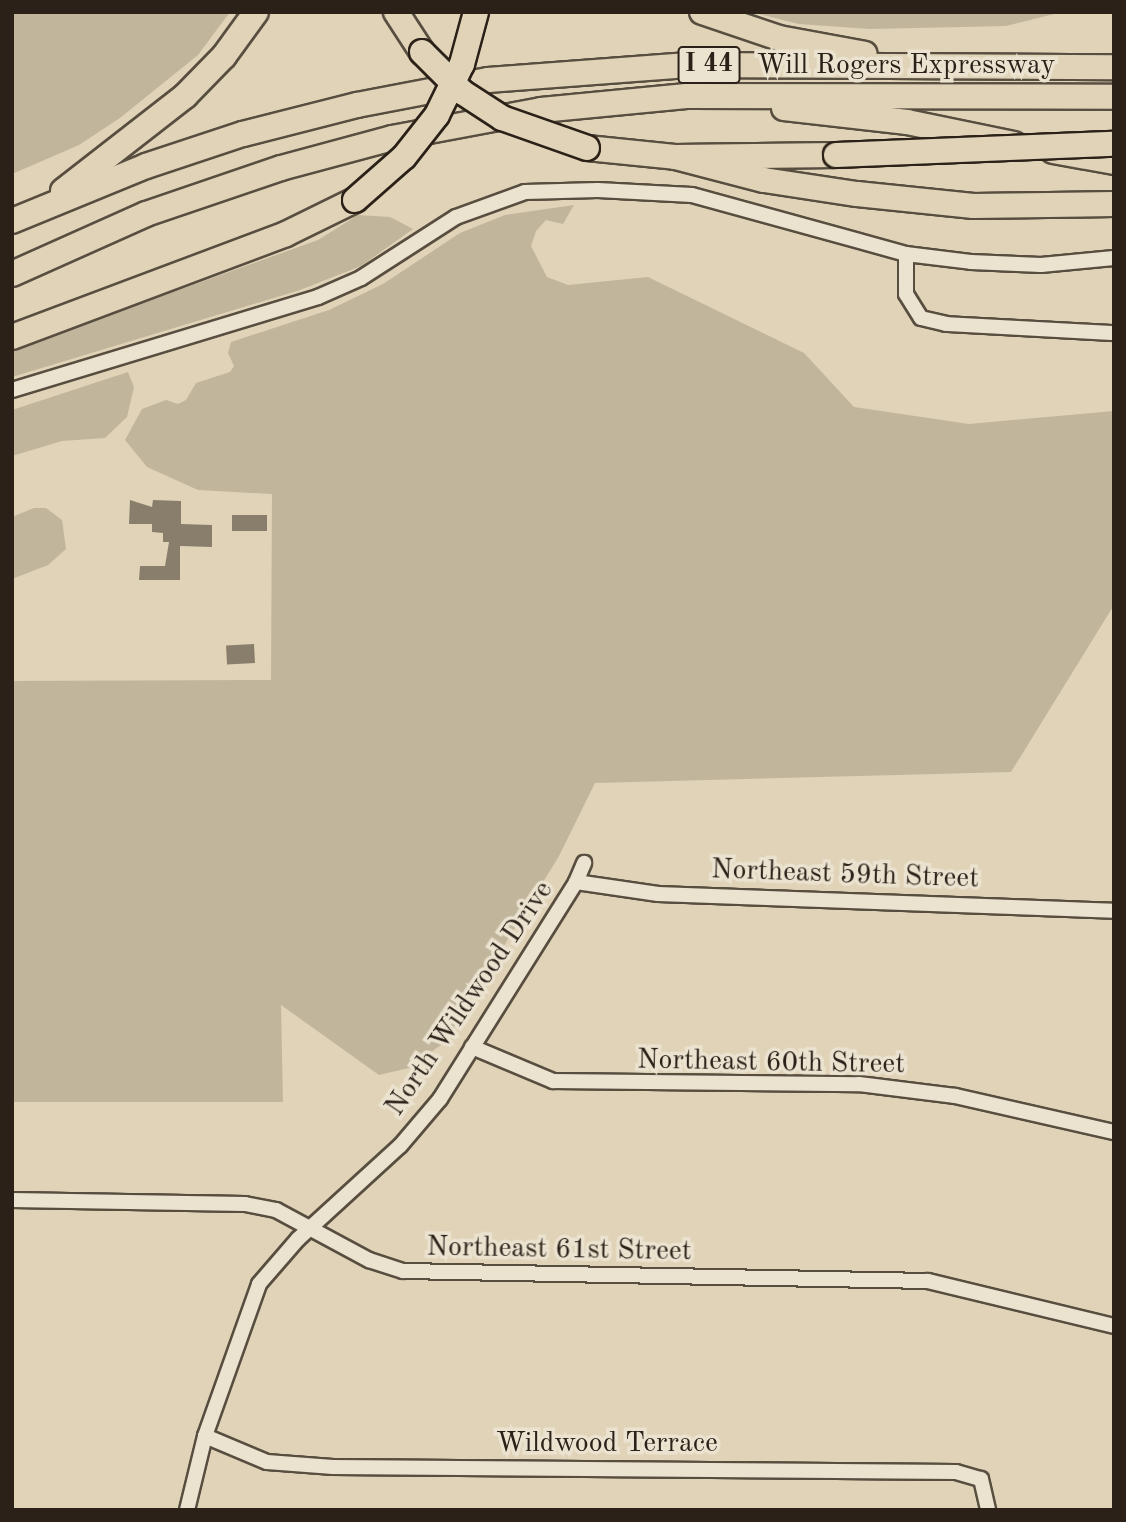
<!DOCTYPE html>
<html>
<head>
<meta charset="utf-8">
<style>
	body { margin:0 }
	#map { position:relative; width:1126px; height:1522px; overflow:hidden; background:#e0d3b7; font-family:"Old Standard TT",serif }
	div>[style] { position:absolute }
	[style*='--x'] { left:calc(var(--x)*1px); top:calc(var(--y)*1px); width:calc(var(--w)*1px); rotate:calc(var(--a)*1deg) }
	.green>* { inset:0; background:#c1b59c }
	.building>* { inset:0; background:#897e6b; transform-origin:0 0 }
	.roads { filter:drop-shadow(2px 0 #584e40) drop-shadow(-2px 0 #584e40) drop-shadow(0 2px #584e40) drop-shadow(0 -2px #584e40) }
	.street>* { height:14px; margin:-7px; padding:0 7px; transform-origin:7px; border-radius:7px; background:#ebe2d0 }
	.highway>* { height:24px; margin:-12px; padding:0 12px; transform-origin:12px; border-radius:12px; background:#e0d3b7 }
	.bridges { filter:drop-shadow(2px 0 #2b2118) drop-shadow(-2px 0 #2b2118) drop-shadow(0 2px #2b2118) drop-shadow(0 -2px #2b2118) }
	.highway-bridge>* { height:24px; margin:-12px; padding:0 12px; transform-origin:12px; border-radius:12px; background:#e0d3b7 }
	span { translate:-50% -50%; white-space:nowrap; text-align:center; line-height:1.15; -webkit-text-stroke:7px #ebe2d0; paint-order:stroke }
	.shield-label span { padding:2px 5px; background:#ebe2d0; border:2px solid; border-radius:5px; -webkit-text-stroke-width:0 }
	.shield-label { font-size:26px; color:#2b2118; font-weight:700 }
	.street-label { font-size:28px; color:#2b2118 }
	.frame { position:absolute; inset:0; border:14px solid #2b2118; pointer-events:none }
</style>
</head>
<body>
<div id="map">
	<div class="green">
		<i style="clip-path:polygon(12px 12px,230px 12px,198px 55px,120px 118px,79px 145px,12px 174px)"></i>
		<i style="clip-path:polygon(751px 12px,1062px 12px,1006px 26px,870px 29px,799px 24px)"></i>
		<i style="clip-path:polygon(574px 205px,563px 224px,546px 220px,536px 231px,531px 246px,547px 277px,568px 285px,648px 277px,804px 353px,854px 407px,969px 424px,1114px 411px,1114px 605px,1011px 772px,595px 783px,559px 856px,445px 1042px,409px 1068px,379px 1075px,281px 1005px,283px 1102px,12px 1102px,12px 681px,271px 680px,272px 494px,198px 490px,147px 467px,125px 440px,142px 409px,166px 400px,178px 404px,186px 400px,196px 383px,230px 372px,234px 366px,228px 353px,231px 342px,329px 310px,383px 284px,460px 233px,505px 215px)"></i>
		<i style="clip-path:polygon(358px 215px,390px 217px,413px 229px,361px 266px,300px 290px,12px 377px,12px 350px,318px 240px)"></i>
		<i style="clip-path:polygon(128px 372px,134px 387px,127px 417px,105px 438px,62px 441px,12px 456px,12px 410px)"></i>
		<i style="clip-path:polygon(34px 508px,46px 508px,62px 520px,66px 549px,48px 565px,12px 579px,12px 517px)"></i>
	</div>
	<div class="building">
		<i style="clip-path:polygon(130px 500px,152px 507px,153px 500px,181px 501px,181px 524px,212px 525px,212px 547px,180px 546px,180px 580px,139px 580px,140px 566px,165px 566px,169px 542px,163px 542px,163px 533px,152px 532px,152px 524px,129px 524px)"></i>
		<i style="left:267px;top:515px;width:16px;height:35px;rotate:90deg"></i>
		<i style="left:254px;top:644px;width:19px;height:28px;rotate:87deg"></i>
	</div>
	<div class="roads">
		<div class="street">
			<i style="--x:906;--y:254;--w:40;--a:90"></i>
			<i style="--x:906;--y:294;--w:28;--a:58"></i>
			<i style="--x:921;--y:318;--w:26;--a:13"></i>
			<i style="--x:946;--y:324;--w:168;--a:3.1"></i>
			<i style="--x:12;--y:390;--w:320;--a:-16.9"></i>
			<i style="--x:318;--y:297;--w:47;--a:-23.8"></i>
			<i style="--x:361;--y:278;--w:113;--a:-32.7"></i>
			<i style="--x:456;--y:217;--w:73;--a:-19.9"></i>
			<i style="--x:525;--y:192;--w:73;--a:-1.6"></i>
			<i style="--x:598;--y:190;--w:94;--a:3"></i>
			<i style="--x:692;--y:195;--w:222;--a:15.4"></i>
			<i style="--x:906;--y:254;--w:65;--a:7"></i>
			<i style="--x:971;--y:262;--w:70;--a:2.5"></i>
			<i style="--x:1041;--y:265;--w:73;--a:-5.5"></i>
			<i style="--x:576;--y:882;--w:83;--a:8.3"></i>
			<i style="--x:658;--y:894;--w:456;--a:2.1"></i>
			<i style="--x:472;--y:1047;--w:88;--a:22.8"></i>
			<i style="--x:553;--y:1081;--w:306;--a:0.6"></i>
			<i style="--x:859;--y:1084;--w:97;--a:7.1"></i>
			<i style="--x:955;--y:1096;--w:163;--a:12.8"></i>
			<i style="--x:12;--y:1200;--w:233;--a:1"></i>
			<i style="--x:245;--y:1204;--w:32;--a:11"></i>
			<i style="--x:276;--y:1210;--w:106;--a:28.3"></i>
			<i style="--x:369;--y:1260;--w:36;--a:18"></i>
			<i style="--x:403;--y:1271;--w:525;--a:1.09"></i>
			<i style="--x:928;--y:1281;--w:191;--a:13.6"></i>
			<i style="--x:205;--y:1436;--w:67;--a:22.8"></i>
			<i style="--x:267;--y:1462;--w:66;--a:4.3"></i>
			<i style="--x:333;--y:1467;--w:623;--a:0.46"></i>
			<i style="--x:956;--y:1472;--w:26;--a:16"></i>
			<i style="--x:981;--y:1479;--w:32;--a:77"></i>
			<i style="--x:187;--y:1510;--w:76;--a:-76.3"></i>
			<i style="--x:205;--y:1436;--w:161;--a:-70.4"></i>
			<i style="--x:259;--y:1284;--w:60;--a:-49.1"></i>
			<i style="--x:298;--y:1239;--w:138;--a:-42.4"></i>
			<i style="--x:400;--y:1146;--w:62;--a:-49.6"></i>
			<i style="--x:440;--y:1099;--w:256;--a:-57.9"></i>
			<i style="--x:576;--y:882;--w:21;--a:-67"></i>
		</div>
		<div class="highway">
			<i style="--x:396;--y:12;--w:48;--a:57"></i>
			<i style="--x:702;--y:12;--w:81;--a:18.7"></i>
			<i style="--x:779;--y:38;--w:87;--a:10.5"></i>
			<i style="--x:784;--y:108;--w:124;--a:6.5"></i>
			<i style="--x:907;--y:122;--w:109;--a:11.6"></i>
			<i style="--x:587;--y:148;--w:88;--a:5.8"></i>
			<i style="--x:675;--y:157;--w:161;--a:-0.7"></i>
			<i style="--x:1053;--y:151;--w:62;--a:10.2"></i>
			<i style="--x:675;--y:157;--w:92;--a:14.5"></i>
			<i style="--x:764;--y:180;--w:94;--a:8.6"></i>
			<i style="--x:857;--y:194;--w:117;--a:5.9"></i>
			<i style="--x:973;--y:206;--w:141;--a:-0.8"></i>
			<i style="--x:63;--y:191;--w:155;--a:-37.9"></i>
			<i style="--x:185;--y:96;--w:56;--a:-45.7"></i>
			<i style="--x:224;--y:56;--w:54;--a:-54"></i>
			<i style="--x:12;--y:221;--w:145;--a:-22.3"></i>
			<i style="--x:146;--y:166;--w:102;--a:-18.3"></i>
			<i style="--x:243;--y:134;--w:118;--a:-14.3"></i>
			<i style="--x:357;--y:105;--w:133;--a:-10.8"></i>
			<i style="--x:488;--y:80;--w:201;--a:-4.3"></i>
			<i style="--x:688;--y:65;--w:426;--a:0.3"></i>
			<i style="--x:12;--y:274;--w:147;--a:-24.1"></i>
			<i style="--x:146;--y:214;--w:143;--a:-18.8"></i>
			<i style="--x:281;--y:168;--w:115;--a:-15.1"></i>
			<i style="--x:392;--y:138;--w:152;--a:-10.6"></i>
			<i style="--x:541;--y:110;--w:146;--a:-5.5"></i>
			<i style="--x:686;--y:96;--w:428;--a:0.1"></i>
			<i style="--x:12;--y:337;--w:293;--a:-20.6"></i>
			<i style="--x:286;--y:234;--w:77;--a:-26.2"></i>
		</div>
	</div>
	<div class="bridges">
		<div class="highway-bridge">
			<i style="--x:422;--y:52;--w:57;--a:45"></i>
			<i style="--x:462;--y:92;--w:48;--a:33"></i>
			<i style="--x:502;--y:118;--w:90;--a:19.4"></i>
			<i style="--x:836;--y:155;--w:278;--a:-2.3"></i>
			<i style="--x:355;--y:200;--w:65;--a:-41.3"></i>
			<i style="--x:404;--y:157;--w:53;--a:-51.8"></i>
			<i style="--x:437;--y:115;--w:57;--a:-63.9"></i>
			<i style="--x:462;--y:64;--w:54;--a:-74.9"></i>
		</div>
	</div>
	<div class="shield-label">
		<span style="left:709px;top:65px">I 44</span>
	</div>
	<div class="street-label">
		<span style="left:906px;top:66px">Will Rogers Expressway</span>
		<span style="left:845px;top:875px;rotate:2deg">Northeast 59th Street</span>
		<span style="left:470px;top:999px;rotate:-56deg">North Wildwood Drive</span>
		<span style="left:771px;top:1063px;rotate:1deg">Northeast 60th Street</span>
		<span style="left:559px;top:1250px;rotate:1deg">Northeast 61st Street</span>
		<span style="left:607px;top:1444px">Wildwood Terrace</span>
	</div>
	<div class="frame"></div>
</div>
</body>
</html>
